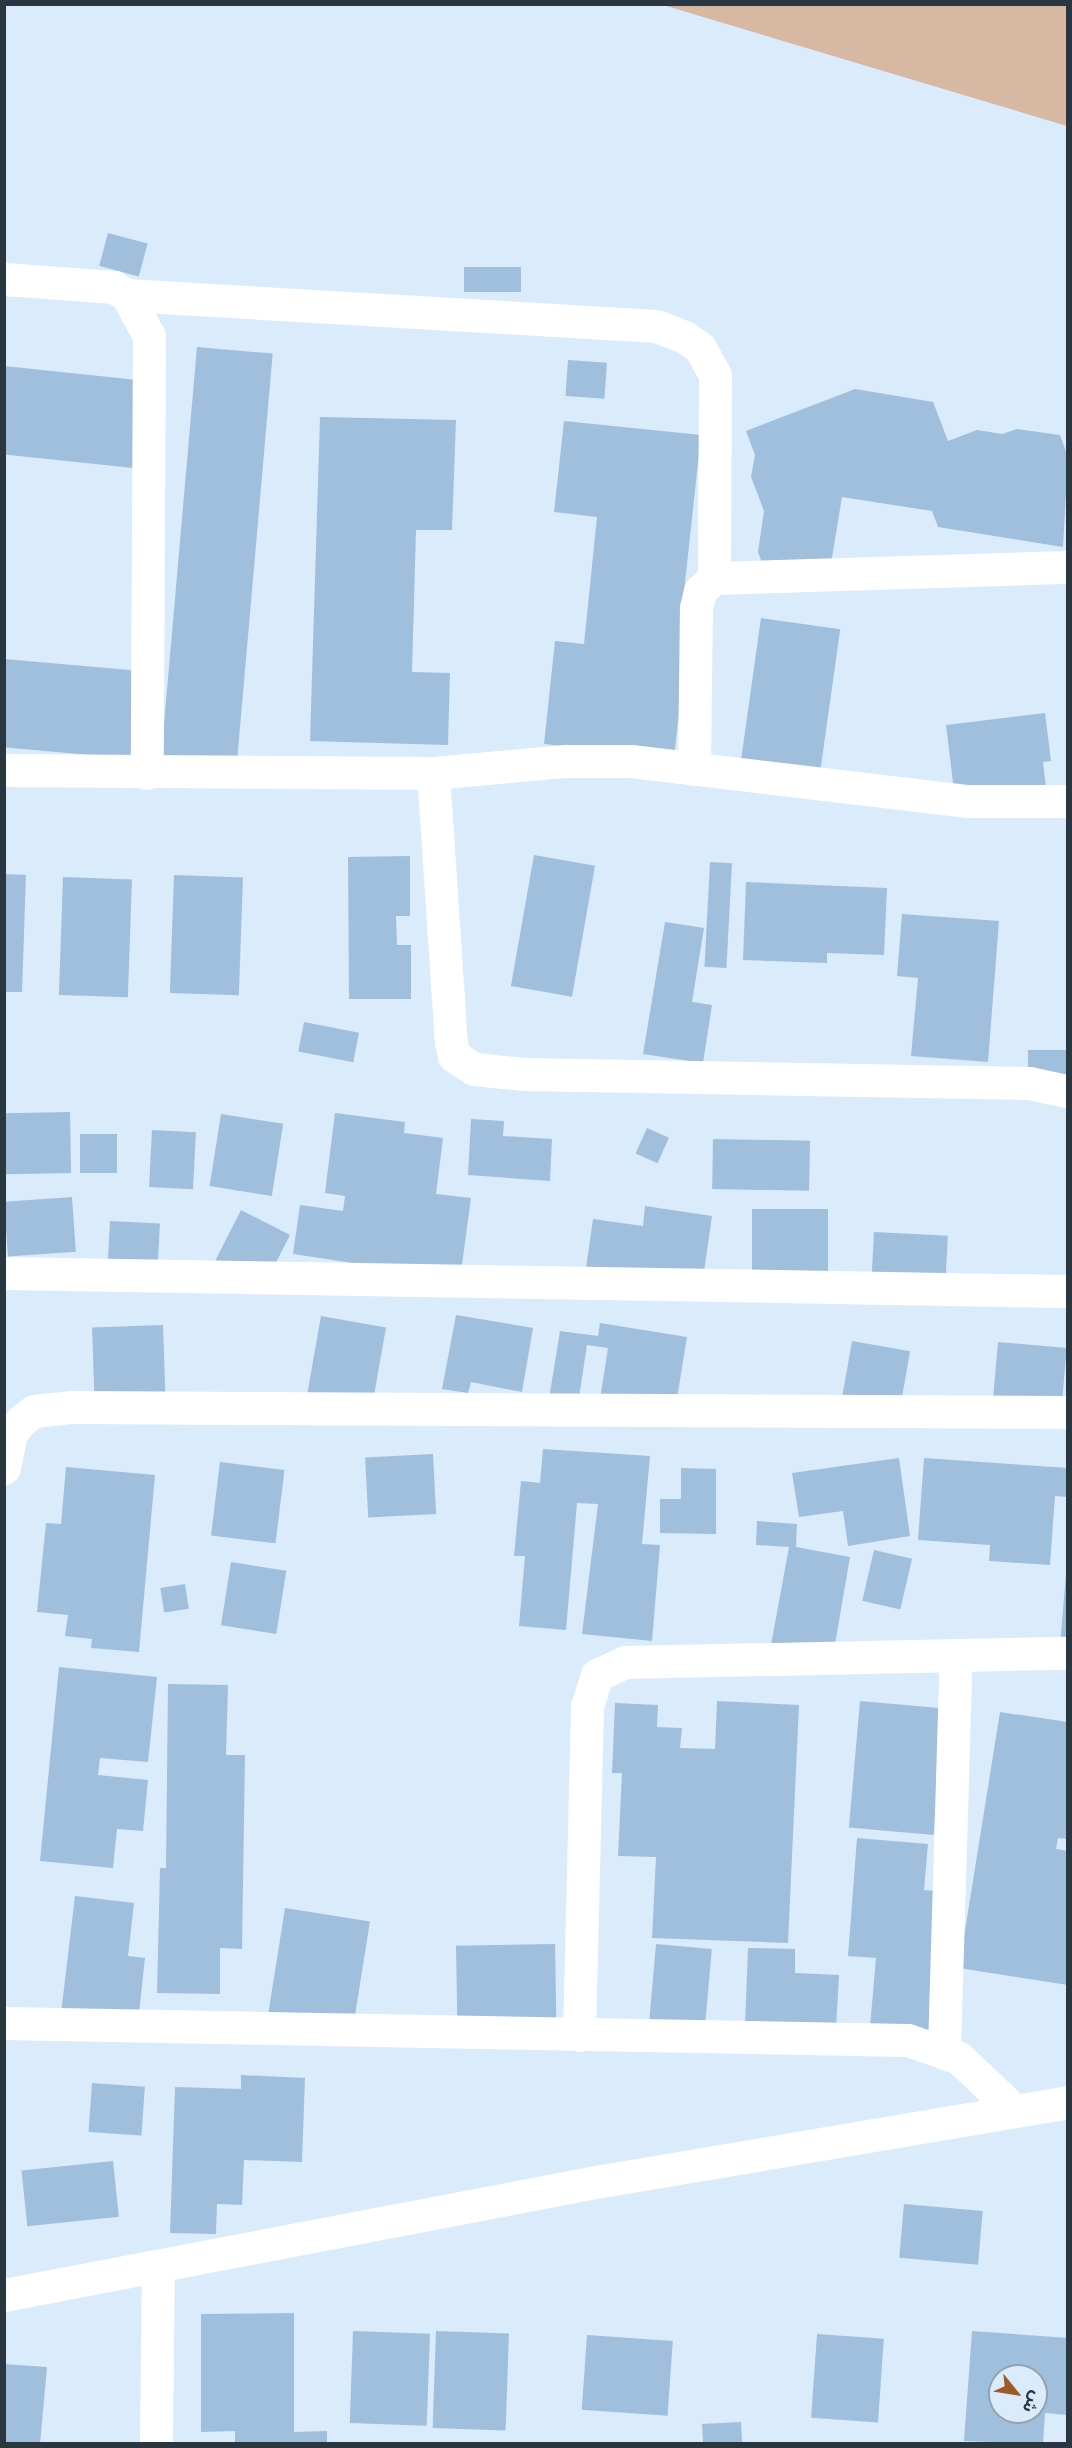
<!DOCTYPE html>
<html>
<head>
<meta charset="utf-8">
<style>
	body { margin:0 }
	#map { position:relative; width:1072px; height:2448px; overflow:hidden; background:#daebfb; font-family:"Work Sans","Noto Sans Arabic",sans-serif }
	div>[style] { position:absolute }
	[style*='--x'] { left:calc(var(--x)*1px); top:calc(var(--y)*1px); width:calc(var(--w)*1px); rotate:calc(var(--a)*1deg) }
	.green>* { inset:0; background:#d7b8a3 }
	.building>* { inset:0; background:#a0bfdd; transform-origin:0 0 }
	.minor>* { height:33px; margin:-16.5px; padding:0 16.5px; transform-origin:16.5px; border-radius:16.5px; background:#fff }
	.major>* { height:33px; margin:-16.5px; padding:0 16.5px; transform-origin:16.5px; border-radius:16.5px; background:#fff }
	span { translate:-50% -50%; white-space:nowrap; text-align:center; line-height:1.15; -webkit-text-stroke:6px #daebfb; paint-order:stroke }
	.frame { position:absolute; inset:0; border:6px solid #2a3640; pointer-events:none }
	.north { position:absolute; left:988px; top:2364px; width:60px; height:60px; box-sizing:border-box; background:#daebfb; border:2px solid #94a3b0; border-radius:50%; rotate:120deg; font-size:16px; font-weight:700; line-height:24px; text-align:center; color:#2a3640 }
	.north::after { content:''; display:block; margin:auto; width:21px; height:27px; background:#9d5b28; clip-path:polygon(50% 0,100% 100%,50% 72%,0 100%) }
</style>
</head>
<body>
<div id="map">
	<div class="green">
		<i style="clip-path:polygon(663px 5px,1067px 5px,1067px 126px)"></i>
	</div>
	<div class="building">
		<i style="left:108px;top:233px;width:41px;height:34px;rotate:15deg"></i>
		<i style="left:521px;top:267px;width:25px;height:57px;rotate:90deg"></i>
		<i style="left:197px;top:347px;width:76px;height:427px;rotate:5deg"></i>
		<i style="left:568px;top:360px;width:39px;height:36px;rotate:4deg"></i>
		<i style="left:4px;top:366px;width:158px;height:88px;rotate:6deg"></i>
		<i style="clip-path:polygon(855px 389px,933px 402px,948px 441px,977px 430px,1002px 434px,1017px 429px,1060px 435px,1068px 457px,1063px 547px,938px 527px,932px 511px,842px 497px,828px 582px,765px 571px,758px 552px,764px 511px,751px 477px,755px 455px,746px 431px)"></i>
		<i style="clip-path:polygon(320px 417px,456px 420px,452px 530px,416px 530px,412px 672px,450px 673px,448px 745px,310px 741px)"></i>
		<i style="clip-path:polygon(564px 421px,701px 435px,684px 592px,692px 594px,674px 758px,544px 744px,555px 641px,584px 644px,597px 517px,554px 512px)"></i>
		<i style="left:761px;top:618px;width:80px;height:151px;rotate:8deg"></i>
		<i style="left:4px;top:659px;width:149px;height:88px;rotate:5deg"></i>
		<i style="clip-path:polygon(1045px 713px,1051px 761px,1043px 762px,1047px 796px,956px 807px,946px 725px)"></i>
		<i style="left:534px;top:855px;width:62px;height:133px;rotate:10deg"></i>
		<i style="clip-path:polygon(410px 856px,410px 916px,396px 916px,397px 945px,411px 945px,411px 999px,349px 999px,348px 857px)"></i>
		<i style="left:710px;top:862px;width:22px;height:105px;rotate:3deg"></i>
		<i style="clip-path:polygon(4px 874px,26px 875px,22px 992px,4px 992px)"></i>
		<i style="left:174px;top:875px;width:69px;height:118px;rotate:2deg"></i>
		<i style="left:63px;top:877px;width:69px;height:118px;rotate:2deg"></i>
		<i style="clip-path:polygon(746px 882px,887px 888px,884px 955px,827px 953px,827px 963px,743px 960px)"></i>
		<i style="clip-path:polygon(902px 914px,999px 921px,988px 1062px,911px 1056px,918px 978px,897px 976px)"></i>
		<i style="clip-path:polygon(665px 922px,704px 928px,692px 1002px,712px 1005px,703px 1063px,643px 1054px)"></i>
		<i style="left:304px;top:1022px;width:56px;height:30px;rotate:11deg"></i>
		<i style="left:1028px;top:1050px;width:40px;height:30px"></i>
		<i style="left:70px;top:1112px;width:61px;height:66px;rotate:89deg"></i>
		<i style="clip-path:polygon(335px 1113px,405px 1122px,404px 1133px,443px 1138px,436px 1194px,471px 1198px,460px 1279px,293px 1254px,300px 1205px,343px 1211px,345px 1196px,325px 1193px)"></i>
		<i style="left:221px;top:1114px;width:63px;height:73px;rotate:9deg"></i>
		<i style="clip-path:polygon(471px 1119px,504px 1121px,503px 1136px,552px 1139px,550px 1181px,468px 1175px)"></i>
		<i style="left:647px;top:1128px;width:24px;height:28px;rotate:24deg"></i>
		<i style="left:152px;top:1130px;width:44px;height:57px;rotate:3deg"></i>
		<i style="left:80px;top:1134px;width:37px;height:39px"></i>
		<i style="left:713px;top:1139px;width:97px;height:50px;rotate:1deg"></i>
		<i style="left:72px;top:1197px;width:55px;height:68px;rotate:86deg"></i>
		<i style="clip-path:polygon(645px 1206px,712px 1216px,702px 1286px,586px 1268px,593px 1219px,643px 1226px)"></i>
		<i style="left:752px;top:1209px;width:76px;height:70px"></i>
		<i style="left:241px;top:1210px;width:55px;height:56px;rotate:27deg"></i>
		<i style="left:110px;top:1221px;width:50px;height:38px;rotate:3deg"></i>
		<i style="left:874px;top:1232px;width:74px;height:49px;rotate:3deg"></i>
		<i style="clip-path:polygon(456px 1315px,533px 1328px,522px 1392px,471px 1382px,468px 1393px,442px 1389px)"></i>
		<i style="left:321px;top:1316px;width:66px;height:89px;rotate:10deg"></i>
		<i style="clip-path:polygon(600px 1323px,687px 1337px,675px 1411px,600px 1399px,608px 1348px,587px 1345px,578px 1404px,549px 1399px,560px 1331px,598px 1336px)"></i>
		<i style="left:163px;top:1325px;width:88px;height:71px;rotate:88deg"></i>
		<i style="left:852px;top:1341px;width:59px;height:64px;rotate:10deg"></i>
		<i style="left:998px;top:1342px;width:69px;height:62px;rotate:5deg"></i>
		<i style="clip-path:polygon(543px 1449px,650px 1456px,642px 1544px,660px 1545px,652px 1641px,582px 1634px,598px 1504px,577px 1503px,566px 1630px,519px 1626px,525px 1556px,514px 1556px,521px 1481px,540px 1483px)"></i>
		<i style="left:433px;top:1454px;width:60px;height:68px;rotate:87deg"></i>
		<i style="clip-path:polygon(899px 1458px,910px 1536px,848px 1546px,843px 1511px,799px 1517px,792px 1473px)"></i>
		<i style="clip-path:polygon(924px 1458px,1068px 1468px,1068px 1497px,1055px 1496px,1050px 1565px,989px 1561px,990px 1545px,918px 1540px)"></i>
		<i style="left:220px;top:1462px;width:65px;height:74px;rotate:7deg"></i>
		<i style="clip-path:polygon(66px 1467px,155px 1475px,139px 1652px,91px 1648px,92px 1639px,65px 1636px,68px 1615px,37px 1612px,46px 1523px,61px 1524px)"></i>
		<i style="clip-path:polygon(681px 1468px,716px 1469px,716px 1534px,660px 1533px,660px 1499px,681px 1499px)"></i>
		<i style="clip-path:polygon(757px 1521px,797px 1524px,796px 1547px,850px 1557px,833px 1656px,771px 1645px,789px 1547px,756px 1545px)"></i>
		<i style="left:874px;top:1550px;width:39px;height:52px;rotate:13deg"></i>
		<i style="left:231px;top:1562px;width:56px;height:64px;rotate:9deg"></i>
		<i style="clip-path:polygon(1066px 1573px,1068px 1573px,1068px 1659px,1059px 1659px)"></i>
		<i style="left:185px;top:1584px;width:25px;height:25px;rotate:81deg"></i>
		<i style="clip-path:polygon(59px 1667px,157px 1677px,148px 1762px,100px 1758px,98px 1775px,148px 1780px,143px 1831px,117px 1829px,113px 1868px,40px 1861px)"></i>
		<i style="clip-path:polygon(168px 1684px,228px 1685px,226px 1755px,245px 1755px,242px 1949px,220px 1948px,220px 1994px,157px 1993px,160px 1868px,166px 1868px)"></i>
		<i style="clip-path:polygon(717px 1701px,799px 1705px,788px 1943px,652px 1938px,656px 1857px,618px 1856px,622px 1773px,612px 1773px,615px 1703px,658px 1705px,657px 1727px,682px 1728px,680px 1748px,715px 1749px)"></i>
		<i style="left:860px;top:1701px;width:85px;height:127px;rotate:5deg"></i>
		<i style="clip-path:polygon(1000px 1712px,1068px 1722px,1068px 1839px,1058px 1838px,1056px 1849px,1068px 1851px,1068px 1985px,959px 1968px)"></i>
		<i style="clip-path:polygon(857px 1838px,928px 1844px,924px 1890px,947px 1892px,935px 2054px,868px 2050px,876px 1958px,848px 1956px)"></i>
		<i style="clip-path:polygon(75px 1896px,134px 1903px,128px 1956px,145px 1958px,137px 2031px,60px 2022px)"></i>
		<i style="left:285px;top:1908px;width:86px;height:111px;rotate:9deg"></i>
		<i style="left:555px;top:1944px;width:81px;height:99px;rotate:89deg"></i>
		<i style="left:656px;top:1944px;width:56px;height:76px;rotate:5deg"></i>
		<i style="clip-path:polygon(748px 1948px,795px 1949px,795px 1973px,839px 1975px,836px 2028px,745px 2025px)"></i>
		<i style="clip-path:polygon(241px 2075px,305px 2078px,302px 2162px,244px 2160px,242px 2205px,217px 2204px,216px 2234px,170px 2233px,175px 2087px,241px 2089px)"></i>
		<i style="left:92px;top:2083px;width:53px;height:49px;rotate:4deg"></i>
		<i style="left:113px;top:2161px;width:56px;height:92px;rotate:84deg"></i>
		<i style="left:904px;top:2204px;width:79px;height:54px;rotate:5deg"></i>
		<i style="clip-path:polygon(294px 2313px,294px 2432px,327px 2431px,327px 2444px,235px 2444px,235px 2431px,201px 2432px,201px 2314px)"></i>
		<i style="left:353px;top:2331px;width:77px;height:92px;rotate:2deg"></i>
		<i style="left:436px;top:2331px;width:73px;height:97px;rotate:2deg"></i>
		<i style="clip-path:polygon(evenodd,972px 2331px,1068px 2338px,1068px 2415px,1045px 2413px,1043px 2444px,964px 2441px,972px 2331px,1000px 2376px,1036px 2376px,1036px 2412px,1000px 2412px,1000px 2376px)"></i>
		<i style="left:817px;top:2334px;width:67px;height:84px;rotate:4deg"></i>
		<i style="left:587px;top:2335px;width:86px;height:75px;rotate:4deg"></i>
		<i style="clip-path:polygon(4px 2364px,47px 2367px,40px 2444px,4px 2444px)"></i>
		<i style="left:741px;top:2422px;width:22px;height:39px;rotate:87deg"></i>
	</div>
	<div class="minor">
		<i style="--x:4;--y:279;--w:110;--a:4.2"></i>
		<i style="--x:114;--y:287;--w:15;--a:32"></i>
		<i style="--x:127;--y:295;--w:47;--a:61.8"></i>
		<i style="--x:149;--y:336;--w:437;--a:90.3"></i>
		<i style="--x:127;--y:295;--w:530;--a:3.35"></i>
		<i style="--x:656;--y:326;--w:31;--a:21"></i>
		<i style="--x:685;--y:337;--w:19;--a:36"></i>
		<i style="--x:700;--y:348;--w:31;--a:61"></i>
		<i style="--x:715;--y:375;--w:203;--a:90.3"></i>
		<i style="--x:694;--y:769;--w:161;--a:-89.3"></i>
		<i style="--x:696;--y:608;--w:17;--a:-77"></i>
		<i style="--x:700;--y:591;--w:19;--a:-43"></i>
		<i style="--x:714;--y:578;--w:354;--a:-1.8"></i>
		<i style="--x:4;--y:770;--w:429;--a:0.4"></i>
		<i style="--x:433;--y:773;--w:270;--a:86.2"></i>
		<i style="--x:451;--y:1042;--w:14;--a:78"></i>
		<i style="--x:454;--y:1056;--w:24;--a:33"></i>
		<i style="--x:474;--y:1069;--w:50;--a:5.7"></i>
		<i style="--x:524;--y:1074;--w:505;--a:1.02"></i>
		<i style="--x:1029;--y:1083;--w:40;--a:12"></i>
		<i style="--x:433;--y:773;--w:134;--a:-5.2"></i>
		<i style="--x:566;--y:761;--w:65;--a:0"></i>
		<i style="--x:631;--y:761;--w:337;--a:6.8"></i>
		<i style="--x:966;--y:801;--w:102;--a:0"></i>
		<i style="--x:4;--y:1273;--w:1064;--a:0.97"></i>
		<i style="--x:4;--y:1468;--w:36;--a:-79"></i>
		<i style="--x:11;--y:1433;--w:17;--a:-50"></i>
		<i style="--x:22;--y:1420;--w:15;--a:-37"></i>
		<i style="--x:34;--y:1411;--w:37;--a:-6"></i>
		<i style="--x:71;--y:1407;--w:997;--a:0.29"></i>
		<i style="--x:4;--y:2023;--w:904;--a:1.08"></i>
		<i style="--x:908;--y:2040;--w:54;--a:19.4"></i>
		<i style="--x:959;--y:2058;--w:77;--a:43.4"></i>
		<i style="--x:579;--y:2035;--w:329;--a:-88.6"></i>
		<i style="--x:587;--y:1706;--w:33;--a:-72"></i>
		<i style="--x:597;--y:1675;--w:31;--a:-25"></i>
		<i style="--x:625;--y:1662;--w:443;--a:-1.2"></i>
		<i style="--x:944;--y:2049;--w:394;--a:-88.3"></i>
		<i style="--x:156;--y:2444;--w:178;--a:-89.4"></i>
	</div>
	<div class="major">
		<i style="--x:4;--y:2295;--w:603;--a:-10.81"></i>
		<i style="--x:596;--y:2182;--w:479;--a:-9.6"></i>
	</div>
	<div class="frame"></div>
	<div class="north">ش</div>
</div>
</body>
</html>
